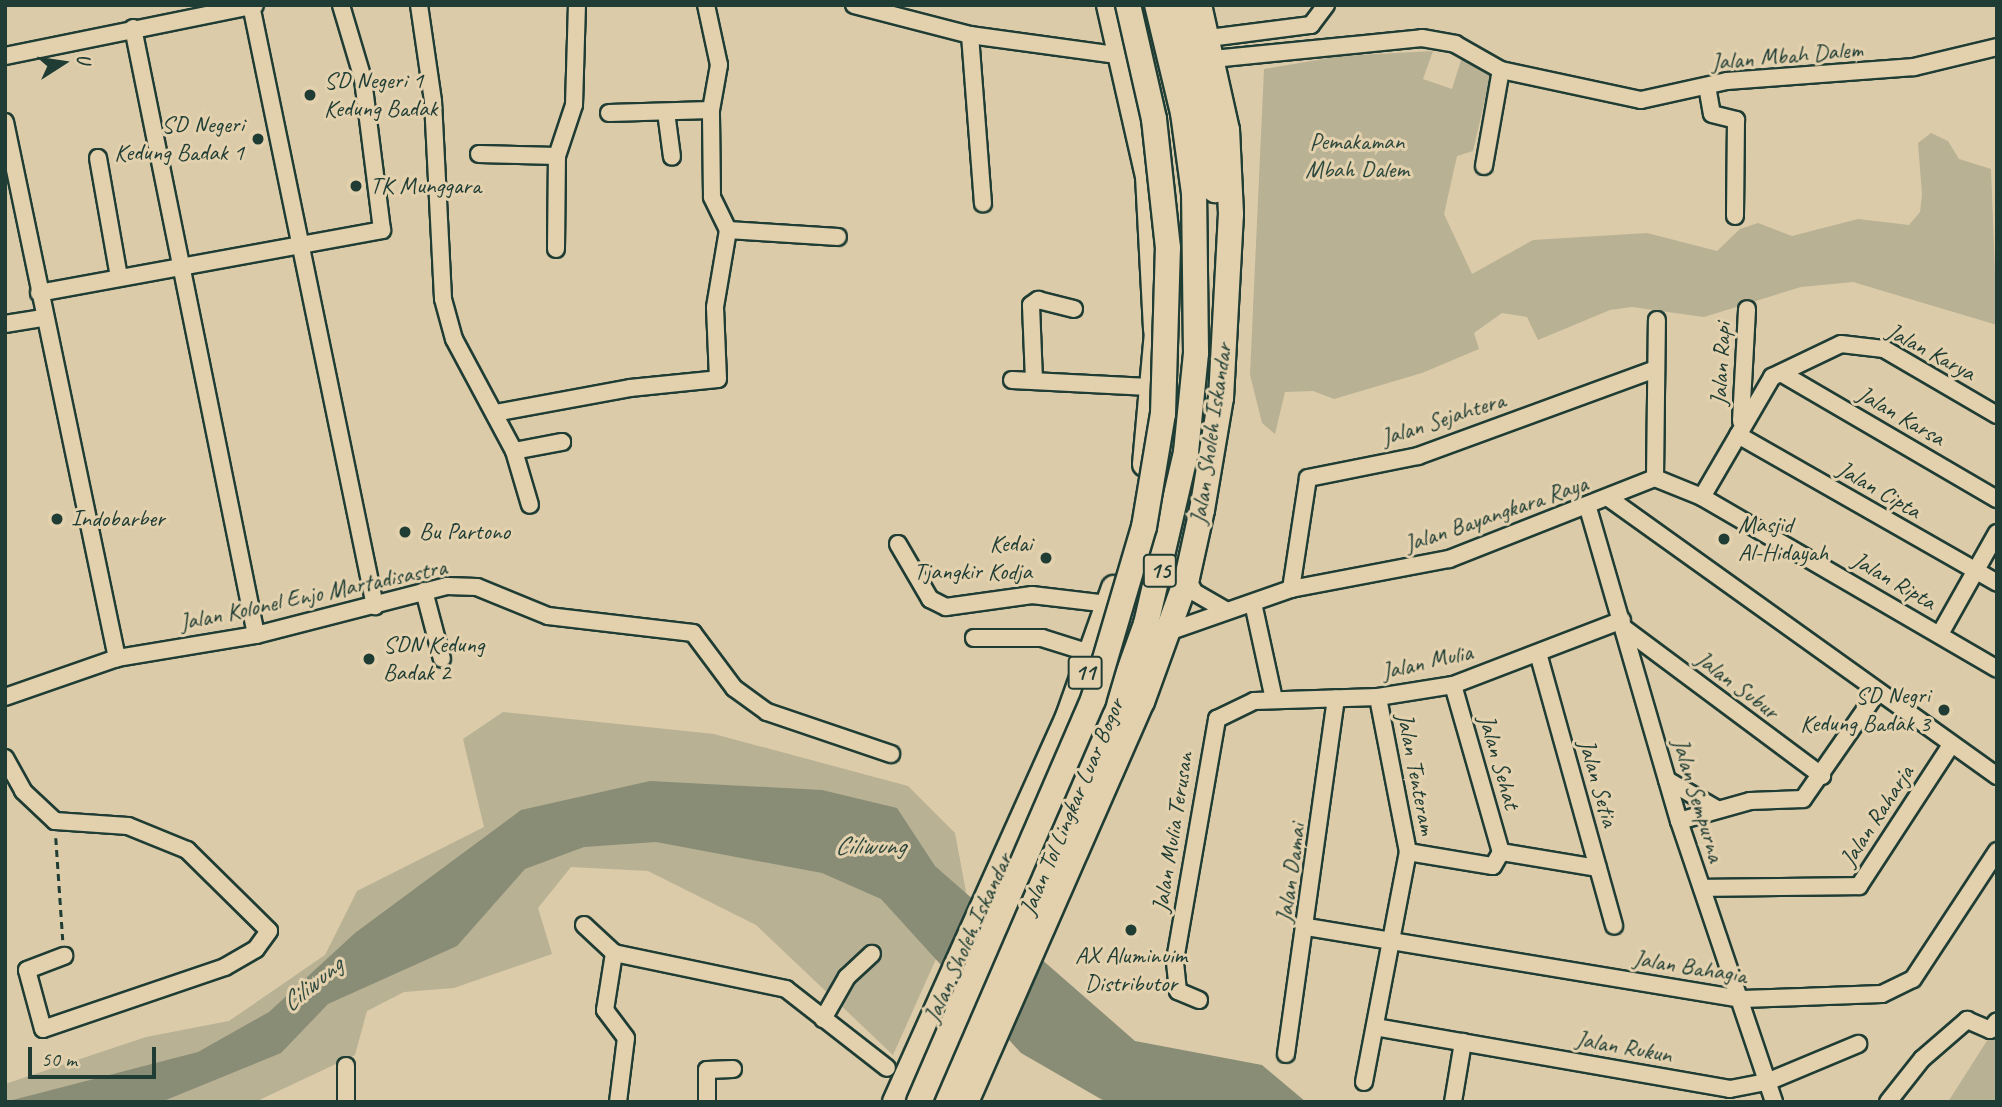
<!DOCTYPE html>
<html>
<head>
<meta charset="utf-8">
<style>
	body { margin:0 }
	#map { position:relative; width:2002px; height:1107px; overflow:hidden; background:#dbcba9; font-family:Caveat,sans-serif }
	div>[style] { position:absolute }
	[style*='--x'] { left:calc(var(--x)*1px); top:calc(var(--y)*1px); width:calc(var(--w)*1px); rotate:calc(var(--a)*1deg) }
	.green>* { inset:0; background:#b8b194 }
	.water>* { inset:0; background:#898d76 }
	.path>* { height:2.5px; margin-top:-1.25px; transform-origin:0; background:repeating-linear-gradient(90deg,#1f3d34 0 7px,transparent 0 12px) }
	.roads { filter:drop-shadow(2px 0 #1f3d34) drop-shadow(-2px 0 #1f3d34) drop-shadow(0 2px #1f3d34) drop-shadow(0 -2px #1f3d34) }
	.minor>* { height:16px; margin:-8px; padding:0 8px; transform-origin:8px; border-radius:8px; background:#e3d1ae }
	.highway>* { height:24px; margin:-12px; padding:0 12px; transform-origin:12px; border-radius:12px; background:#e3d1ae }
	.bridges { filter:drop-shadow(2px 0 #1f3d34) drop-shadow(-2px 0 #1f3d34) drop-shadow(0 2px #1f3d34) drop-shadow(0 -2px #1f3d34) }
	.highway-bridge>* { height:24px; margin:-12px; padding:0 12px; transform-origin:12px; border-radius:12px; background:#e3d1ae }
	.dots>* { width:19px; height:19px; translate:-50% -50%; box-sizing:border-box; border:4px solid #e3d1ae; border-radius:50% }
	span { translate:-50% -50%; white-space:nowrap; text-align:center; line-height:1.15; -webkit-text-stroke:6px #e3d1ae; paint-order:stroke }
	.shield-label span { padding:2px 5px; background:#e3d1ae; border:2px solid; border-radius:5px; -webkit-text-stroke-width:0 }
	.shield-label { font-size:23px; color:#1f3d34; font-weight:700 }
	.street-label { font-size:24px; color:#1f3d34 }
	.poi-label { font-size:24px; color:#1f3d34 }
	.left { translate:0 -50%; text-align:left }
	.right { translate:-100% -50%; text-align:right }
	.park-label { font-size:24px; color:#2e493e }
	.water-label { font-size:26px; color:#2f493e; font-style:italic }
	.frame { position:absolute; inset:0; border:7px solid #1f3d34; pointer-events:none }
	.north { position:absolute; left:28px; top:28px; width:70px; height:70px; -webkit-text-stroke:5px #e3d1ae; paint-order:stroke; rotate:78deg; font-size:19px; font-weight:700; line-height:28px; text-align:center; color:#1f3d34 }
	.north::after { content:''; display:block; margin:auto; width:24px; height:32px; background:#1f3d34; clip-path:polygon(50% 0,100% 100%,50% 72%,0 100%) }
	.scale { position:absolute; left:28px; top:1047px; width:128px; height:32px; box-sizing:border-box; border:4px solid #1f3d34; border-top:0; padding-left:9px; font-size:21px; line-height:24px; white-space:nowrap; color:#1f3d34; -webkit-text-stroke:5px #e3d1ae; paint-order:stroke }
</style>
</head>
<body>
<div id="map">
	<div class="green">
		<i style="clip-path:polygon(1433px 51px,1423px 79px,1452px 89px,1462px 57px,1491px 73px,1473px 151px,1457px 156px,1444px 214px,1472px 274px,1533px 240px,1647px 233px,1717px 251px,1740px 229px,1758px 223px,1792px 236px,1858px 219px,1909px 225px,1920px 212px,1922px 194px,1918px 143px,1931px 133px,1948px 141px,1959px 159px,1991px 169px,1997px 325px,1853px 282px,1801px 287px,1704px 317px,1632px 307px,1610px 310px,1538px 340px,1527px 317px,1502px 313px,1474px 333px,1479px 349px,1422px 373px,1334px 399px,1313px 391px,1285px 392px,1275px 434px,1262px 423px,1250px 375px,1264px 69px,1341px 56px)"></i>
		<i style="clip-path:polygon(503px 712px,714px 734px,908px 786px,955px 833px,966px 892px,893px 1055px,756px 925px,648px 871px,571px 867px,538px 908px,552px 954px,454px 988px,404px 992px,367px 1011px,355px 1055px,255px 1102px,5px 1102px,5px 1084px,146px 1037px,229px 1021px,325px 955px,357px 891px,484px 827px,463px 739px)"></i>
		<i style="clip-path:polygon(1997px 1025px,1997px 1102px,1948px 1102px)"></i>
	</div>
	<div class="water">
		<i style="clip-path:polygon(650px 781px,822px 790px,897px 808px,935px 866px,1135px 1041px,1262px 1065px,1306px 1102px,1106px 1102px,1021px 1053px,881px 899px,822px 873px,656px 842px,584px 847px,525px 869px,457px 946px,328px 1004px,281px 1053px,166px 1100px,5px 1102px,198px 1052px,269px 1012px,355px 933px,521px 810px)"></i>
	</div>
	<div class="path">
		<i style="--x:56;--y:838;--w:102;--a:86.1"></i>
	</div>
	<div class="roads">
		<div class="minor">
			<i style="--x:251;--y:5;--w:614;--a:78.34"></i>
			<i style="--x:419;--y:5;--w:97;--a:81.7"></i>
			<i style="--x:433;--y:101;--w:198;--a:87.1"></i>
			<i style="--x:443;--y:299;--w:41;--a:74.6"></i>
			<i style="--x:454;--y:339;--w:127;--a:61.8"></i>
			<i style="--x:514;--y:451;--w:56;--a:73.5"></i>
			<i style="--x:854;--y:5;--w:120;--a:14.5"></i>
			<i style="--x:970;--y:35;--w:154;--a:7.8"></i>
			<i style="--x:133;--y:28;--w:619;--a:78.54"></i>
			<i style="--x:970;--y:35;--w:169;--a:85.6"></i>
			<i style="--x:1209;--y:38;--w:103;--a:-7.3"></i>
			<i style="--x:1311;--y:25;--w:25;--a:-53"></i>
			<i style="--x:5;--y:56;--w:255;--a:-11.5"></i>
			<i style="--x:1213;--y:59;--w:210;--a:-5.7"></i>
			<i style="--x:1422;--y:38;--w:34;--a:10"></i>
			<i style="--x:1455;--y:44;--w:53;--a:29.5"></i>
			<i style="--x:1501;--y:70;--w:143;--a:12.1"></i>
			<i style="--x:1641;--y:100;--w:88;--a:-12.5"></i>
			<i style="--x:1727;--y:81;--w:188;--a:-4.3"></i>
			<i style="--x:1914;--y:67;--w:85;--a:-13.5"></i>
			<i style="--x:1707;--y:86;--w:28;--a:80"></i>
			<i style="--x:1712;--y:114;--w:25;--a:14"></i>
			<i style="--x:1736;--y:120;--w:96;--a:90.6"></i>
			<i style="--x:666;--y:112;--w:45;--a:82.4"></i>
			<i style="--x:609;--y:113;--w:102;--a:-1.7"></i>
			<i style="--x:5;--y:122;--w:548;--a:78.2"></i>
			<i style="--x:479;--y:154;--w:78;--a:1.5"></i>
			<i style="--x:98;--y:158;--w:121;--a:80"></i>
			<i style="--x:1484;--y:166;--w:97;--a:-80"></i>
			<i style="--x:728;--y:230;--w:110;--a:3.6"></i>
			<i style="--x:556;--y:249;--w:93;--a:-89.4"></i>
			<i style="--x:557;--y:156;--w:54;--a:-71.6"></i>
			<i style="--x:574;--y:105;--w:100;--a:-88.3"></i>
			<i style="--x:39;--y:293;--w:349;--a:-10.4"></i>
			<i style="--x:382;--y:230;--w:152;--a:-97.2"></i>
			<i style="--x:363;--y:79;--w:77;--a:-106.6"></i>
			<i style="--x:5;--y:324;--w:37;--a:-9"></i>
			<i style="--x:1781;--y:373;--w:250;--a:30.3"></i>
			<i style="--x:1012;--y:380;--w:137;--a:2.9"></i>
			<i style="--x:1034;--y:380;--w:75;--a:-92.3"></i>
			<i style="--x:1031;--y:305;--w:9;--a:-36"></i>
			<i style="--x:1038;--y:300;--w:37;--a:14"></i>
			<i style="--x:495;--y:413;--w:137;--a:-10.5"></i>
			<i style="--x:630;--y:388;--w:88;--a:-5.8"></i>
			<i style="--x:718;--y:379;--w:72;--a:-92.4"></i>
			<i style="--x:715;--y:307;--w:78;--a:-80.4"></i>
			<i style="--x:728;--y:230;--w:37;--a:-116"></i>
			<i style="--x:712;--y:197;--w:87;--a:-90.7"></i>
			<i style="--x:711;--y:110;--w:46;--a:-79.9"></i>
			<i style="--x:719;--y:65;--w:61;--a:-102.2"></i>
			<i style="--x:1741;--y:421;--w:112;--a:-86.9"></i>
			<i style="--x:1738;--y:435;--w:298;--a:29.7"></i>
			<i style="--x:514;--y:451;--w:49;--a:-10.6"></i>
			<i style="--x:1655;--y:478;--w:51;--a:22"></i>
			<i style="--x:1702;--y:497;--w:341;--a:30.2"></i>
			<i style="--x:1655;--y:478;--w:158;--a:-89.3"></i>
			<i style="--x:1702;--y:497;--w:139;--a:-59.7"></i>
			<i style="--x:1772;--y:377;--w:76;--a:-25.6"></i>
			<i style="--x:1841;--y:344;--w:43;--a:6.6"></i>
			<i style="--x:1884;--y:349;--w:131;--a:30.3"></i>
			<i style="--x:1610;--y:499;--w:476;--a:35.6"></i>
			<i style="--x:1588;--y:508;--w:326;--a:73.8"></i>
			<i style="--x:1679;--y:821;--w:297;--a:71.3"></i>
			<i style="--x:898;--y:544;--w:64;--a:59.8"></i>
			<i style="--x:930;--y:599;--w:18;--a:27"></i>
			<i style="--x:946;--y:607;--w:87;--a:-7.9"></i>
			<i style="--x:1032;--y:595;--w:78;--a:6.7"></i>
			<i style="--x:1187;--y:578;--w:16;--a:63"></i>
			<i style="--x:1194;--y:592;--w:36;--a:30"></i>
			<i style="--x:1291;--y:589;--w:112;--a:-81.3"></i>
			<i style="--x:1308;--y:478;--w:112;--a:-11.3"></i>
			<i style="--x:1418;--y:456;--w:253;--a:-20.1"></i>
			<i style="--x:424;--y:591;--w:70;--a:75.2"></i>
			<i style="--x:1253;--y:603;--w:98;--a:77.7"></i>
			<i style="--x:1625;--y:629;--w:246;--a:36.7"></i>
			<i style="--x:1168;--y:632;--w:130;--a:-19.3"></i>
			<i style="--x:1291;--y:589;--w:161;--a:-10.8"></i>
			<i style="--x:1449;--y:559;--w:221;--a:-21.5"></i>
			<i style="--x:1940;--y:634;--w:116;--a:-60.6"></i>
			<i style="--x:974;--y:638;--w:68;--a:0"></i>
			<i style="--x:1042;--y:638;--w:53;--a:17.4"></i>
			<i style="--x:1538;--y:653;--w:283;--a:74.4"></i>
			<i style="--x:1453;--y:685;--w:174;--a:74"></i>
			<i style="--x:5;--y:697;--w:119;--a:-19.2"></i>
			<i style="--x:117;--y:658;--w:141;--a:-9.4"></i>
			<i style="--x:256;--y:635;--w:197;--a:-14.4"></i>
			<i style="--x:447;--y:586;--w:30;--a:2"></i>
			<i style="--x:477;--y:587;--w:77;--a:22.2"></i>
			<i style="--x:548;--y:616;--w:146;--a:6.7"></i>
			<i style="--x:693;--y:633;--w:69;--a:53.3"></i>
			<i style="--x:734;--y:688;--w:41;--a:36"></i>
			<i style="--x:767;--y:712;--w:131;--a:18.7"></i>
			<i style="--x:5;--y:758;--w:38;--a:61"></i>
			<i style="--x:23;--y:791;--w:44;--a:43.2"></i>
			<i style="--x:55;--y:821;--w:73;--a:3.9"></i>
			<i style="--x:128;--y:826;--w:64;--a:22.1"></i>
			<i style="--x:187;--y:850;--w:115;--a:44.6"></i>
			<i style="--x:269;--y:931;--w:22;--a:126"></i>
			<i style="--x:256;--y:949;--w:36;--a:150"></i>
			<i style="--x:225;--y:967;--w:192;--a:161.2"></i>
			<i style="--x:43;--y:1029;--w:61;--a:-105.2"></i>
			<i style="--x:27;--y:970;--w:40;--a:-21"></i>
			<i style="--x:1667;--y:780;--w:58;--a:30.1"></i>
			<i style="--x:1679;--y:821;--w:74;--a:-15.7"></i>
			<i style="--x:1750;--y:801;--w:53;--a:-2.2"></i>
			<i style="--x:1803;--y:799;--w:128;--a:-55.2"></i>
			<i style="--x:1408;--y:852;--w:86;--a:9.4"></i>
			<i style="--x:1493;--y:866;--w:16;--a:-60"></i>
			<i style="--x:1501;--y:852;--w:98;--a:9.4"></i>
			<i style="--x:1702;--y:888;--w:157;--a:-0.7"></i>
			<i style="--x:1859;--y:886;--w:168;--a:-56.9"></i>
			<i style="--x:584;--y:925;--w:41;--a:43"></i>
			<i style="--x:1307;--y:927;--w:441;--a:9.4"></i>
			<i style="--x:1742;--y:999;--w:140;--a:-2"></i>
			<i style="--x:1882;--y:994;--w:34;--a:-26"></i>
			<i style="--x:1913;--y:979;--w:153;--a:-56.7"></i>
			<i style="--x:1199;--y:1000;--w:23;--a:-157"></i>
			<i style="--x:1178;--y:991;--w:31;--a:-96"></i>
			<i style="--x:1175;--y:960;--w:245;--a:-80.1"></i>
			<i style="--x:1217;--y:719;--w:41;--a:-25.9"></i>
			<i style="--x:1254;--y:701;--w:124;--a:-1.8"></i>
			<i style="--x:1378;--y:697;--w:76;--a:-9.1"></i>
			<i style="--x:1453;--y:685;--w:181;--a:-21"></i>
			<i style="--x:823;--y:1019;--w:48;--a:-60.3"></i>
			<i style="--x:847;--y:977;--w:34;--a:-43"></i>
			<i style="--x:1375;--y:1027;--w:360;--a:9.9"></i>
			<i style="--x:1730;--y:1089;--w:38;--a:-11"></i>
			<i style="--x:1767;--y:1082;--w:99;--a:-22.7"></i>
			<i style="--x:1286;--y:1054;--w:359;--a:-82"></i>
			<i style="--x:346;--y:1066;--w:36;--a:90"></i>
			<i style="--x:1364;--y:1082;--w:234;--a:-79.2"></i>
			<i style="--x:1408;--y:852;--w:158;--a:-101"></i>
			<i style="--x:618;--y:1102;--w:64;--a:-82.9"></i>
			<i style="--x:626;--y:1038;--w:35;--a:-127"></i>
			<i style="--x:605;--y:1010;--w:58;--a:-81"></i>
			<i style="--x:614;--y:953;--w:176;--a:11.8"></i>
			<i style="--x:786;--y:989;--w:128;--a:38"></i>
			<i style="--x:707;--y:1102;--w:32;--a:-90"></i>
			<i style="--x:707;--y:1070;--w:26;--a:-2"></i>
			<i style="--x:1453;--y:1102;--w:61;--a:-80.5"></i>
			<i style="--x:1888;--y:1102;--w:55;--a:-51.7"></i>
			<i style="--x:1922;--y:1059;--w:60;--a:-40.9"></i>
			<i style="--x:1967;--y:1020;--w:25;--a:23"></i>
			<i style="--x:1990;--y:1030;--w:11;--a:-52"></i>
		</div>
		<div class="highway">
			<i style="--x:1109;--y:5;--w:175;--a:77.2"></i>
			<i style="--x:1148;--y:176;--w:154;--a:87"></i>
			<i style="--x:1178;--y:5;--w:52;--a:73.3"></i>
			<i style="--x:1193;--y:55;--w:137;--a:80.7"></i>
			<i style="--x:1145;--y:464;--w:145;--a:-84.8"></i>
			<i style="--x:895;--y:1102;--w:422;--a:-65.8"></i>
			<i style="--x:1068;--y:717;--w:137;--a:-70.4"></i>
			<i style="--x:944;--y:1102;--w:428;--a:-66.4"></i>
			<i style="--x:1115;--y:710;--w:91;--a:-70.2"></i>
			<i style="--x:1146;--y:624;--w:177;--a:-76.9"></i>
			<i style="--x:1186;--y:452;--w:100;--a:-84.2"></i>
			<i style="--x:1196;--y:353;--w:160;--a:-90.7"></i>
			<i style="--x:1194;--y:193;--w:81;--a:-97.8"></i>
			<i style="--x:1183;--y:113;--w:111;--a:-103.5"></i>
			<i style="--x:966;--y:1102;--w:437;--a:-66.3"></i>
			<i style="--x:1142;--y:702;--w:132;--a:-70.1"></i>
			<i style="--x:1187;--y:578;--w:70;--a:-77.6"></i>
			<i style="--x:1202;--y:510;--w:114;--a:-80.4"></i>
			<i style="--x:1221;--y:398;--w:184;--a:-86.9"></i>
			<i style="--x:1231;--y:214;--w:84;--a:-92.7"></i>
			<i style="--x:1227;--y:130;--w:128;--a:-102.6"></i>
		</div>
	</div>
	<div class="bridges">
		<div class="highway-bridge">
			<i style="--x:919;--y:1102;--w:438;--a:-66.6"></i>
			<i style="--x:1093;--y:700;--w:180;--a:-73.6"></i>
			<i style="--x:1144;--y:527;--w:115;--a:-80.5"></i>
			<i style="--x:1163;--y:414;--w:166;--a:-88.3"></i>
			<i style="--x:1168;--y:248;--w:130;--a:-96.2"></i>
			<i style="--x:1154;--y:119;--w:117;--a:-102.8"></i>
		</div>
	</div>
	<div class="dots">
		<i style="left:310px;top:95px;background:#1f3d34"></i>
		<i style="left:258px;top:139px;background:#1f3d34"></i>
		<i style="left:356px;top:186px;background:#1f3d34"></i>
		<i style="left:57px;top:519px;background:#1f3d34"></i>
		<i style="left:405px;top:532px;background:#1f3d34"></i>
		<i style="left:1724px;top:539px;background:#1f3d34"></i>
		<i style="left:1046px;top:558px;background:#1f3d34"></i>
		<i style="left:369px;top:659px;background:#1f3d34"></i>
		<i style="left:1944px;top:710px;background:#1f3d34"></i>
		<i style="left:1131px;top:930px;background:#1f3d34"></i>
	</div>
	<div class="shield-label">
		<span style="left:1160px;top:571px">15</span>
		<span style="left:1085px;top:673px">11</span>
	</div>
	<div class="street-label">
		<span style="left:1787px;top:56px;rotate:-5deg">Jalan Mbah Dalem</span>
		<span style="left:1931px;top:352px;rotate:28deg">Jalan Karya</span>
		<span style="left:1721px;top:364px;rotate:-87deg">Jalan Rapi</span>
		<span style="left:1901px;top:416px;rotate:30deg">Jalan Karsa</span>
		<span style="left:1443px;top:419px;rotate:-18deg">Jalan Sejahtera</span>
		<span style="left:1211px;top:434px;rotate:-82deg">Jalan Sholeh Iskandar</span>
		<span style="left:1879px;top:490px;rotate:30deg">Jalan Cipta</span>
		<span style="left:1496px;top:514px;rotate:-19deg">Jalan Bayangkara Raya</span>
		<span style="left:1894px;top:581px;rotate:30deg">Jalan Ripta</span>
		<span style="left:313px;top:595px;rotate:-12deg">Jalan Kolonel Enjo Martadisastra</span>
		<span style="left:1427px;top:662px;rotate:-13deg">Jalan Mulia</span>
		<span style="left:1737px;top:685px;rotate:37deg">Jalan Subur</span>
		<span style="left:1499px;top:762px;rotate:74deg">Jalan Sehat</span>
		<span style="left:1416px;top:774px;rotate:79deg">Jalan Tenteram</span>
		<span style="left:1598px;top:783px;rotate:74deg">Jalan Setia</span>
		<span style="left:1698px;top:800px;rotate:73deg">Jalan Sempurna</span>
		<span style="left:1072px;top:807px;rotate:-67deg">Jalan Tol Lingkar Luar Bogor</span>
		<span style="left:1877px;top:816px;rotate:-57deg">Jalan Raharja</span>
		<span style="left:1173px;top:832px;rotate:-81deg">Jalan Mulia Terusan</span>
		<span style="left:1291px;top:873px;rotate:-82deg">Jalan Damai</span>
		<span style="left:968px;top:938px;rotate:-66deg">Jalan Sholeh Iskandar</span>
		<span style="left:1690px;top:967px;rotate:9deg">Jalan Bahagia</span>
		<span style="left:1624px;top:1047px;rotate:10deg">Jalan Rukun</span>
	</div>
	<div class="poi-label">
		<span class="left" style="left:324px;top:95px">SD Negeri 1<br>Kedung Badak</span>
		<span class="right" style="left:244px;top:139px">SD Negeri<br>Kedung Badak 1</span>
		<span class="left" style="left:370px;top:186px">TK Munggara</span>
		<span class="left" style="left:71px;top:519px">Indobarber</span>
		<span class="left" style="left:1738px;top:539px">Masjid<br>Al-Hidayah</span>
		<span class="left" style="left:419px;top:532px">Bu Partono</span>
		<span class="right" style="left:1032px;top:558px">Kedai<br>Tjangkir Kodja</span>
		<span class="left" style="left:383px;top:659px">SDN Kedung<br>Badak 2</span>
		<span class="right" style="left:1930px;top:710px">SD Negri<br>Kedung Badak 3</span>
		<span style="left:1131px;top:970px">AX Aluminuim<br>Distributor</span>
	</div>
	<div class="park-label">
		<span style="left:1357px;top:156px">Pemakaman<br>Mbah Dalem</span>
	</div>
	<div class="water-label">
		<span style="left:870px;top:846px">Ciliwung</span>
		<span style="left:312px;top:984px;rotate:-39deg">Ciliwung</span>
	</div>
	<div class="frame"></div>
	<div class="north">U</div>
	<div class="scale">50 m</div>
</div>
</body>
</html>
